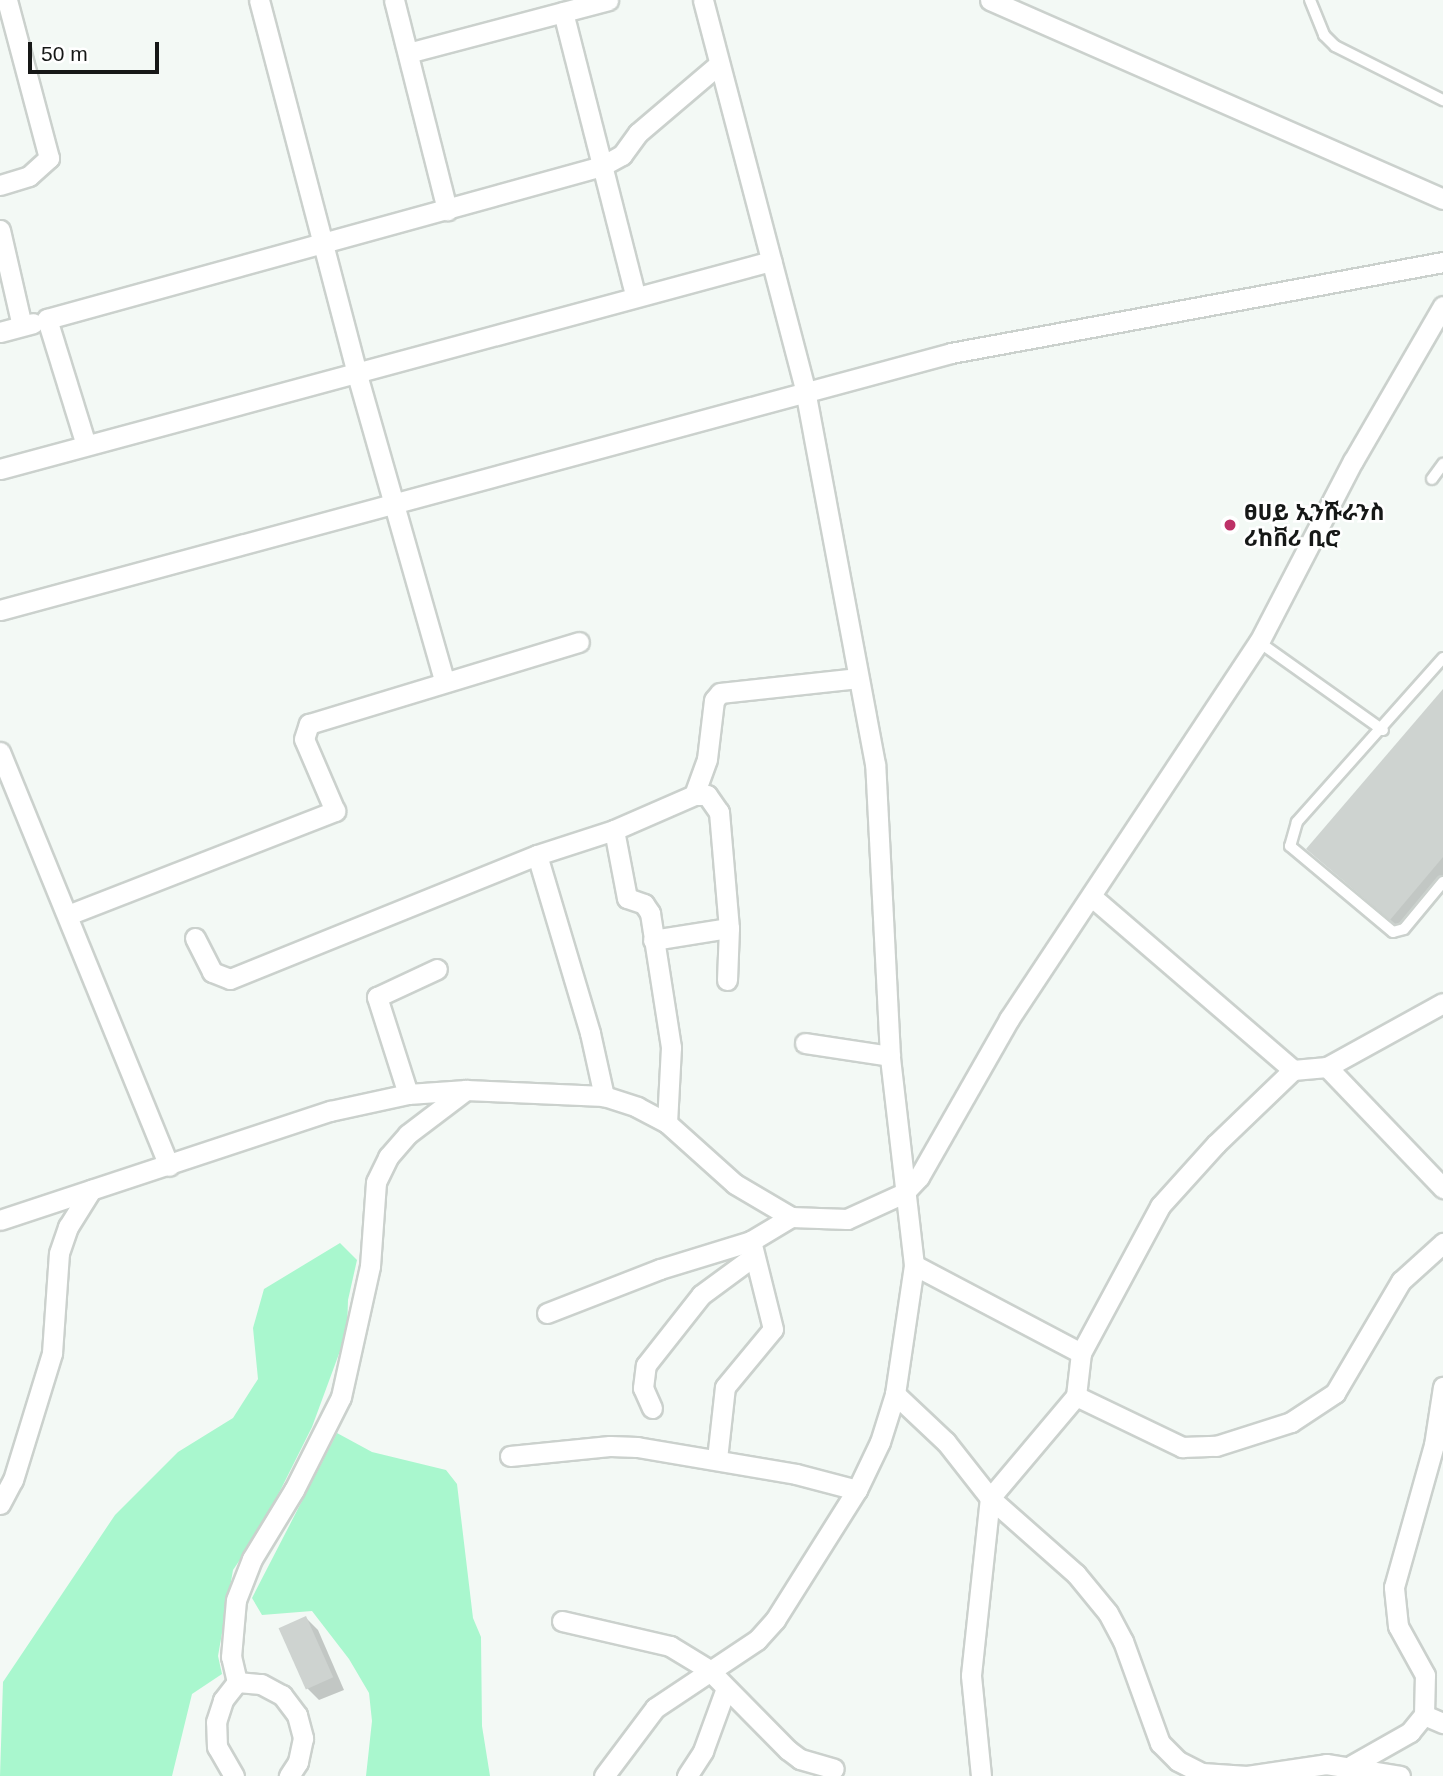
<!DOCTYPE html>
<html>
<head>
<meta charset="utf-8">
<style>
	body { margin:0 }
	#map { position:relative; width:1443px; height:1776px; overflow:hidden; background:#f3f9f5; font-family:Arial,"Noto Sans Ethiopic",sans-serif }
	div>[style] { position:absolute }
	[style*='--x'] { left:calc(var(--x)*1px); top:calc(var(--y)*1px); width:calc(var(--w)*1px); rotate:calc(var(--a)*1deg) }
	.green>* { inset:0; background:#a9f7ce }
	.shadow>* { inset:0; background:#0003 }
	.building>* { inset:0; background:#ced3d0; transform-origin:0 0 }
	.roads { filter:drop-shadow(2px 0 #cbd1cd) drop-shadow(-2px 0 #cbd1cd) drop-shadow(0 2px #cbd1cd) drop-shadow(0 -2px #cbd1cd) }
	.lane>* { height:10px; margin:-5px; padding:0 5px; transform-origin:5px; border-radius:5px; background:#fff }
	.street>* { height:19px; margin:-9.5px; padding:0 9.5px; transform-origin:9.5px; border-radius:9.5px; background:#fff }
	.dots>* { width:19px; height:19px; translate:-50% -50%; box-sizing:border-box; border:4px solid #fff; border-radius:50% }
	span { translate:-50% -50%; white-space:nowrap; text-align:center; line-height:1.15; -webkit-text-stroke:5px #fff; paint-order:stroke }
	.poi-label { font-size:23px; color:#161817; font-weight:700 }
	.left { translate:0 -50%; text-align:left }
	.scale { position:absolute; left:28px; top:42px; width:131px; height:32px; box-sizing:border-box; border:4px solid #161817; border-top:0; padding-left:9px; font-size:21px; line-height:24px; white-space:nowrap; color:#161817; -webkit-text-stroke:5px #fff; paint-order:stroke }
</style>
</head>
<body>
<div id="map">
	<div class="green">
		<i style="clip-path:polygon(340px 1243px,357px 1260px,348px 1300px,347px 1332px,312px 1427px,262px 1527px,233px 1570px,218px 1656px,222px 1674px,192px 1694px,172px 1776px,0 1776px,3px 1682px,115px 1515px,178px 1452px,233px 1418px,258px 1379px,253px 1328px,264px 1289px)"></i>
		<i style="clip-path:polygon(337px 1433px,372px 1452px,446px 1470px,457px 1484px,473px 1618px,481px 1637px,482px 1726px,490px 1776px,366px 1776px,372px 1721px,369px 1693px,349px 1659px,312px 1611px,262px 1615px,252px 1598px)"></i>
	</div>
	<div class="shadow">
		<i style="clip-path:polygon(1443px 691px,1443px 893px,1407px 935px,1308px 849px)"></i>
		<i style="clip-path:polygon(306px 1618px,318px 1630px,344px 1690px,319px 1700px,307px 1688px)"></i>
	</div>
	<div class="building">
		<i style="clip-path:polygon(1443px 689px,1443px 857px,1390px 920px,1306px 849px)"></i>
		<i style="left:306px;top:1616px;width:67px;height:30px;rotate:66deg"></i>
	</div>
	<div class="roads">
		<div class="lane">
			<i style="--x:1310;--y:0;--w:38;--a:68"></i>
			<i style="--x:1324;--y:35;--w:16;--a:45"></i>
			<i style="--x:1335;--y:46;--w:121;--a:26.6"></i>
			<i style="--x:1432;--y:479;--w:19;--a:-54"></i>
			<i style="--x:1259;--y:642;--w:152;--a:35.4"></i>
			<i style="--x:1443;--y:658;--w:220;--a:131.7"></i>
			<i style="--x:1297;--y:822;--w:25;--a:106"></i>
			<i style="--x:1290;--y:846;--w:134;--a:39.9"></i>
			<i style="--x:1393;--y:932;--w:11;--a:-15"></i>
			<i style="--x:1404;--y:929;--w:61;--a:-50.3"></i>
		</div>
		<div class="street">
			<i style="--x:259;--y:0;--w:383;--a:75.3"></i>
			<i style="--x:356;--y:371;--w:320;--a:74.1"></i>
			<i style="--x:394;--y:0;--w:217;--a:75.8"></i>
			<i style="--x:990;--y:0;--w:495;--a:23.7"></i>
			<i style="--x:563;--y:12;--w:292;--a:75.7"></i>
			<i style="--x:408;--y:53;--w:207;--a:-14.8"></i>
			<i style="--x:0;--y:185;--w:30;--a:-17"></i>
			<i style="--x:29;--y:176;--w:27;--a:-42"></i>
			<i style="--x:49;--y:158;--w:163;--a:-104.9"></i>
			<i style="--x:0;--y:230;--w:98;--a:77.1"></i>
			<i style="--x:0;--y:332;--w:34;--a:-15"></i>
			<i style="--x:86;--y:445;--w:132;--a:-107.2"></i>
			<i style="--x:47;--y:319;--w:576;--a:-15.41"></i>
			<i style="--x:602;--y:166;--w:23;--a:-29"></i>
			<i style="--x:622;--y:155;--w:27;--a:-54"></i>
			<i style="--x:638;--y:133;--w:105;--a:-40.4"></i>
			<i style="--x:0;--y:469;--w:799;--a:-15.1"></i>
			<i style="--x:0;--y:610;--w:985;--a:-15.12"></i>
			<i style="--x:951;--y:353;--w:500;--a:-10.48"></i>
			<i style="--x:0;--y:752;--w:447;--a:67.8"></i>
			<i style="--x:694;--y:795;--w:38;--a:-70"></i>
			<i style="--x:707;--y:759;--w:59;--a:-83.2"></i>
			<i style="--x:714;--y:700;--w:9;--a:-49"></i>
			<i style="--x:720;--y:693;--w:139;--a:-6.2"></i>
			<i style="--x:614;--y:830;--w:69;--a:79.2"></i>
			<i style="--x:627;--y:898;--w:18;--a:19"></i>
			<i style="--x:644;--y:904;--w:11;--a:56"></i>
			<i style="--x:650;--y:913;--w:136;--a:81.1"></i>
			<i style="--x:671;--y:1047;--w:76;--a:93"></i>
			<i style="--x:537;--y:855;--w:186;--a:73.4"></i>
			<i style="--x:590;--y:1033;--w:65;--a:77.5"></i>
			<i style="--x:1092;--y:897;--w:265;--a:40.7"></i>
			<i style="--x:68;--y:915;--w:287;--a:-21.3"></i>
			<i style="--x:335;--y:811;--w:78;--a:-113.3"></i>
			<i style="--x:304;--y:739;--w:16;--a:-72"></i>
			<i style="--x:309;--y:724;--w:282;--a:-16.9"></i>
			<i style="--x:195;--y:938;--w:38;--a:63"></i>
			<i style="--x:212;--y:972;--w:19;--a:21"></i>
			<i style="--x:230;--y:979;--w:331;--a:-22"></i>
			<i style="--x:537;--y:855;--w:81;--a:-18"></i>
			<i style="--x:614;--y:830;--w:87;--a:-23.6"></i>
			<i style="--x:694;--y:795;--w:13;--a:0"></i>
			<i style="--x:707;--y:795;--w:21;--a:55"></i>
			<i style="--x:719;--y:812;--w:116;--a:85.1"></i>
			<i style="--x:729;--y:928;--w:52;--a:92.2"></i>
			<i style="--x:653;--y:940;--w:77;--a:-9"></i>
			<i style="--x:805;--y:1043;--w:86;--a:8.7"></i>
			<i style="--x:1327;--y:1067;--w:168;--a:46.2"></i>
			<i style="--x:408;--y:1094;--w:102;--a:-107.7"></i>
			<i style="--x:377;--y:997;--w:66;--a:-25"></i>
			<i style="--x:0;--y:1220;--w:348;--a:-18.3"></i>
			<i style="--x:330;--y:1111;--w:80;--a:-12.3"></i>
			<i style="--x:408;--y:1094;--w:58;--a:-3.9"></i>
			<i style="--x:466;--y:1090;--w:138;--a:2.5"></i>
			<i style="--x:604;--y:1096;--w:35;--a:18"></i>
			<i style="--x:637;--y:1107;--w:34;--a:28"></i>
			<i style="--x:667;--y:1123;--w:91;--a:41.9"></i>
			<i style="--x:735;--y:1184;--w:65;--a:30.5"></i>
			<i style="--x:791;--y:1217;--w:56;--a:2"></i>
			<i style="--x:847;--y:1219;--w:63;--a:-24.5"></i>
			<i style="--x:904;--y:1193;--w:22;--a:-47"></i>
			<i style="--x:919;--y:1177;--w:182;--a:-60.3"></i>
			<i style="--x:1009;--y:1019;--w:452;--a:-56.5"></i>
			<i style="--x:1259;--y:642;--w:204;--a:-62.6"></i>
			<i style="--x:1353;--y:461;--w:179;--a:-59.9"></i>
			<i style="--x:914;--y:1265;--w:189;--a:27.8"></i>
			<i style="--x:1081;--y:1353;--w:167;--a:-61.7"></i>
			<i style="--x:1160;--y:1206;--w:84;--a:-47.9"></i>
			<i style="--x:1216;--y:1144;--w:107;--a:-43.9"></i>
			<i style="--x:1293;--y:1070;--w:34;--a:-5"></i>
			<i style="--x:1327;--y:1067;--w:132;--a:-28.9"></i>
			<i style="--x:547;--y:1313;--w:121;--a:-21.3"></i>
			<i style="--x:660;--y:1269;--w:95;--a:-17.1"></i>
			<i style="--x:751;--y:1241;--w:47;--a:-31"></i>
			<i style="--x:895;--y:1394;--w:70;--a:43.3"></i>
			<i style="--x:946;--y:1442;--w:71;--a:51.8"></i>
			<i style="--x:990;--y:1498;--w:115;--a:41.5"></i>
			<i style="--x:1076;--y:1574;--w:50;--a:50.6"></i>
			<i style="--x:1108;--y:1613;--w:32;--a:62"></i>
			<i style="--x:1123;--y:1641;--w:109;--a:70.1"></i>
			<i style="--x:1160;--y:1743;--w:25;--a:45"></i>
			<i style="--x:1178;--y:1761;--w:27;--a:27"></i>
			<i style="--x:1202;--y:1773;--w:45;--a:3.8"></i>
			<i style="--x:1247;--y:1776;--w:80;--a:-8.6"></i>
			<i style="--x:1326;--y:1764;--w:75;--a:9.2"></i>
			<i style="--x:1076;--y:1396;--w:118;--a:25.7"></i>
			<i style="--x:1182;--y:1447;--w:34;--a:-2"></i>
			<i style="--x:1216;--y:1446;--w:79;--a:-17.7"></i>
			<i style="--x:1291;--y:1422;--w:53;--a:-33.4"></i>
			<i style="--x:1335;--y:1393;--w:130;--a:-59.5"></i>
			<i style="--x:1401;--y:1281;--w:57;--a:-42.1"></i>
			<i style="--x:652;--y:1408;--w:22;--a:-114"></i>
			<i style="--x:643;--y:1388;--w:23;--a:-83"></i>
			<i style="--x:646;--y:1365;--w:89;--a:-51.8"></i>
			<i style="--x:701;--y:1295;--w:66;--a:-36.3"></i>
			<i style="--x:510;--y:1456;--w:100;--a:-5.7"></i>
			<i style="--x:610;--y:1446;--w:27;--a:2"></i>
			<i style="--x:637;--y:1447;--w:161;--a:9.6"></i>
			<i style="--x:796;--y:1474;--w:63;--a:14.7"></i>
			<i style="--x:717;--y:1459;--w:72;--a:-83.7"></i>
			<i style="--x:725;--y:1387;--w:75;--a:-50.4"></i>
			<i style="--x:773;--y:1329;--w:91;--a:-104"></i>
			<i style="--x:0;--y:1504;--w:27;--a:-62"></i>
			<i style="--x:13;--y:1480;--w:133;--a:-72.9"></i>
			<i style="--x:52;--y:1353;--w:100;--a:-86"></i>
			<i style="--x:59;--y:1253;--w:28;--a:-71"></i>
			<i style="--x:68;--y:1227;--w:44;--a:-58.1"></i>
			<i style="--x:562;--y:1621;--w:111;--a:13"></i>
			<i style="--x:670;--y:1646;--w:44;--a:31.2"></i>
			<i style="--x:708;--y:1669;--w:114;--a:45.4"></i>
			<i style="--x:788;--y:1750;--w:15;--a:37"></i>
			<i style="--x:800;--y:1759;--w:35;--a:16"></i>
			<i style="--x:237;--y:1682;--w:26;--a:-103"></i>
			<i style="--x:231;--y:1657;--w:57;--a:-85"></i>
			<i style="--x:236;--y:1600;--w:44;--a:-68.7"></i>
			<i style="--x:252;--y:1559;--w:81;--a:-58.7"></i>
			<i style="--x:294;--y:1490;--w:104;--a:-63.2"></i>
			<i style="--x:341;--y:1397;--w:134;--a:-77.5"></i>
			<i style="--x:370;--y:1266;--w:84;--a:-85.9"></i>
			<i style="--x:376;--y:1182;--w:28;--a:-64"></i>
			<i style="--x:388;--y:1157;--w:30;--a:-49"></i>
			<i style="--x:408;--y:1134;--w:73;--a:-37.2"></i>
			<i style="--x:237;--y:1682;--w:24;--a:5"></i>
			<i style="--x:261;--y:1684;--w:24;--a:28"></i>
			<i style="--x:282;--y:1695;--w:25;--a:53"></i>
			<i style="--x:297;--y:1715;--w:24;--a:75"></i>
			<i style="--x:303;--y:1738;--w:25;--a:102"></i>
			<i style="--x:298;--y:1762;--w:17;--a:123"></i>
			<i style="--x:1424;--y:1715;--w:21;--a:23"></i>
			<i style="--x:1352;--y:1765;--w:67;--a:-29.6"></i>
			<i style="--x:1410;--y:1732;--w:22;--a:-51"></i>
			<i style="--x:1424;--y:1715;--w:40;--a:-88.6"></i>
			<i style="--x:1425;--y:1675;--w:56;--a:-118.9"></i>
			<i style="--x:1398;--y:1626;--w:39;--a:-96"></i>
			<i style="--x:1394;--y:1587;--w:148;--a:-74.3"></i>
			<i style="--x:1434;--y:1445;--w:59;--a:-81.2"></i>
			<i style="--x:234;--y:1776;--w:34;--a:-120"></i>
			<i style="--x:217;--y:1747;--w:25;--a:-92"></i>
			<i style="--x:216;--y:1722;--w:23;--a:-72"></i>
			<i style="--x:223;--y:1700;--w:23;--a:-52"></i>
			<i style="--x:604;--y:1776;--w:85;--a:-53.1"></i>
			<i style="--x:655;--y:1708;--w:123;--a:-33.7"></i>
			<i style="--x:757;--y:1640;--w:27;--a:-48"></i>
			<i style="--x:775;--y:1620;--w:154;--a:-57.8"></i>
			<i style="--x:857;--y:1490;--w:53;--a:-64.4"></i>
			<i style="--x:880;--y:1442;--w:50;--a:-72.6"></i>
			<i style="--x:895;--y:1394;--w:130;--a:-81.6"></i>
			<i style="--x:914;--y:1265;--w:210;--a:-96.6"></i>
			<i style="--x:890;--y:1056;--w:292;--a:-92.9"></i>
			<i style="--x:875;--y:764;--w:381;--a:-100.6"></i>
			<i style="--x:805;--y:389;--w:402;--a:-104.7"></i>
			<i style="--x:687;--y:1776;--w:30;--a:-57"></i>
			<i style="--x:703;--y:1751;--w:67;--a:-69.9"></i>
			<i style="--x:981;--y:1776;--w:101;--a:-95.7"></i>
			<i style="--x:971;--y:1675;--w:178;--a:-83.9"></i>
			<i style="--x:990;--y:1498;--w:133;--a:-49.9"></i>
			<i style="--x:1076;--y:1396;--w:43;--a:-83.4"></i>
		</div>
	</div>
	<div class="dots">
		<i style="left:1230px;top:525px;background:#bd3167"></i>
	</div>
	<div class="poi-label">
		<span class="left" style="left:1244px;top:525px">ፀሀይ ኢንሹራንስ<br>ሪከቨሪ ቢሮ</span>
	</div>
	<div class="scale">50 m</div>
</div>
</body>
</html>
